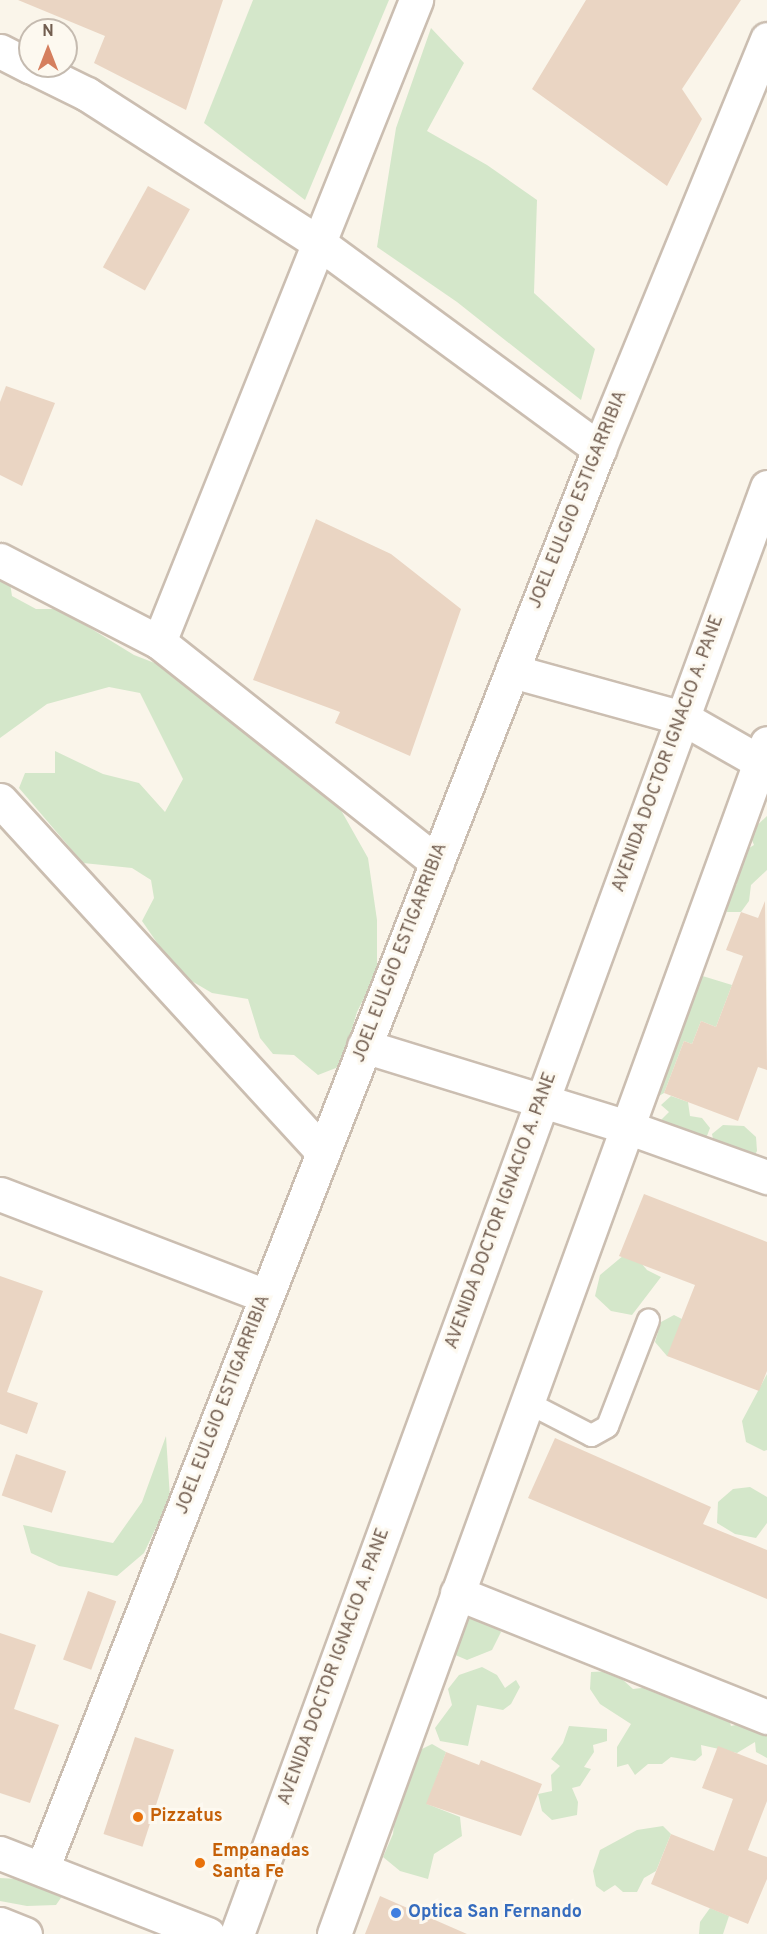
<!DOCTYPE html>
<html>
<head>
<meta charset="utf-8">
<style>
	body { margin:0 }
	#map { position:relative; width:767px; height:1934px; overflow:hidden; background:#faf5ea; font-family:Overpass,sans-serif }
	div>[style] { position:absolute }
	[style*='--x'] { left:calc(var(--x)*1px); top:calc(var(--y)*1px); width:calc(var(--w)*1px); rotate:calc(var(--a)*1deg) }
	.green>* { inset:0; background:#d4e7ca }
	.building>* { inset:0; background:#ead5c3; transform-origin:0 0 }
	.roads { filter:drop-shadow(2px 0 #cbbeb1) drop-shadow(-2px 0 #cbbeb1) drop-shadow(0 2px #cbbeb1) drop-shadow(0 -2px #cbbeb1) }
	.lane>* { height:21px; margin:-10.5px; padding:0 10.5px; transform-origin:10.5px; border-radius:10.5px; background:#fff }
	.street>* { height:33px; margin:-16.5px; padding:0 16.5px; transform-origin:16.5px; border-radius:16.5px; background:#fff }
	.secondary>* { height:33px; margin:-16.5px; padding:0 16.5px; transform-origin:16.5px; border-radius:16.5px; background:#fff }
	.dots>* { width:16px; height:16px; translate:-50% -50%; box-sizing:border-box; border:3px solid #fdf9f0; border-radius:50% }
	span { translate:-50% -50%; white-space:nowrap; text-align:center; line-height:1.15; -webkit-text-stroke:6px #fdf9f0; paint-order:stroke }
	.street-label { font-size:18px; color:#725e50 }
	.food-label { font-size:18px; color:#c56008; font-weight:700 }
	.left { translate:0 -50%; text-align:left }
	.shop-label { font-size:18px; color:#366cbe; font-weight:700 }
	.north { position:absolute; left:18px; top:18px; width:60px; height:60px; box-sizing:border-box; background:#fdf9f0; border:2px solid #c5bbb0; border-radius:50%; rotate:0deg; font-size:16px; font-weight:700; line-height:24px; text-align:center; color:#725e50 }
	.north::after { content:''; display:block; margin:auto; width:21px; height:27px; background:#d57f5e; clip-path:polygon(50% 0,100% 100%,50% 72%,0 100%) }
</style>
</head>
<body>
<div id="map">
	<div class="green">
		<i style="clip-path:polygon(253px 0,389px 0,305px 200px,204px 123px)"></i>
		<i style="clip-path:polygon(431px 28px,464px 63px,427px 131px,487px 165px,537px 200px,534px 293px,595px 349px,581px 400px,457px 302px,377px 247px,396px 128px)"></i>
		<i style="clip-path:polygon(0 574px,10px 583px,12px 596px,36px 609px,59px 609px,134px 655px,214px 686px,275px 755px,333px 796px,368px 858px,377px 920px,377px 972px,357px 1012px,341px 1066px,318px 1075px,294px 1055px,273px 1054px,260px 1038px,248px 999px,212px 993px,178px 973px,142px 921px,154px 898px,151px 880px,132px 868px,83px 863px,19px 788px,25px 773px,55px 773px,55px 751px,103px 774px,139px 783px,165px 812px,183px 779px,140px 693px,109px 687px,47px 704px,0 738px)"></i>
		<i style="clip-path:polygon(767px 816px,767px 870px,751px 885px,749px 901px,741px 912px,727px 912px,728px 896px,737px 884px,734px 866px,745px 859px,741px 853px,754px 845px,749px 833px)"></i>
		<i style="clip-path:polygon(696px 974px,732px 985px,716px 1027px,701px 1021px,692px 1044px,684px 1041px,664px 1093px,654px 1099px)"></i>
		<i style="clip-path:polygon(671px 1096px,688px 1102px,690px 1116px,702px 1118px,710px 1128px,705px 1141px,660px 1133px,661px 1120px,669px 1112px,661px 1105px)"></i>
		<i style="clip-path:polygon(723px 1125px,744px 1126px,756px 1137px,757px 1151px,751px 1162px,716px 1153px,712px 1134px)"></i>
		<i style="clip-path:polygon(630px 1250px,647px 1270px,661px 1277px,632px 1315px,611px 1311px,595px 1296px,600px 1275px)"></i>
		<i style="clip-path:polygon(674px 1315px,688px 1322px,683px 1357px,667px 1356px,655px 1342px,661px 1322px)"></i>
		<i style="clip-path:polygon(767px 1374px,767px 1450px,764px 1451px,746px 1442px,742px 1421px)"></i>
		<i style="clip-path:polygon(166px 1436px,170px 1498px,144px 1553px,117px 1576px,59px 1566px,31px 1553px,23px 1525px,113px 1543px,142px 1502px)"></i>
		<i style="clip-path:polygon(750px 1487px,767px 1497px,767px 1523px,756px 1538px,735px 1534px,717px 1523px,718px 1502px,733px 1489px)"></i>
		<i style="clip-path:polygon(471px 1612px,487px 1618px,501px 1632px,492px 1650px,467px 1660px,453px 1654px,462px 1618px)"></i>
		<i style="clip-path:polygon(482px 1667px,497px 1675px,505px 1688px,516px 1680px,520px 1687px,511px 1704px,503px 1710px,477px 1705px,468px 1746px,440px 1741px,435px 1728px,452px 1705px,448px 1689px,459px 1675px)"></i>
		<i style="clip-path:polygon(613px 1671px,633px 1689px,650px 1687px,727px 1711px,731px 1726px,748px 1722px,767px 1734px,767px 1758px,756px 1752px,755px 1742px,737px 1753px,701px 1745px,702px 1755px,695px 1761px,671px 1757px,662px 1764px,648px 1764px,635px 1775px,628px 1764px,617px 1767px,617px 1747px,631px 1724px,600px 1704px,590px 1689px,591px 1672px)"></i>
		<i style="clip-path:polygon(569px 1726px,607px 1729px,607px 1741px,593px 1745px,594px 1752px,584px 1767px,591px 1769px,580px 1786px,572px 1788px,578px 1802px,577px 1815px,552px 1820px,542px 1811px,538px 1794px,552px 1791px,551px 1775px,560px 1766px,551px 1759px,563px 1743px)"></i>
		<i style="clip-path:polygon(432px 1744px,446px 1752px,427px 1804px,460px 1817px,462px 1836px,434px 1854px,428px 1879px,400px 1871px,383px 1857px,393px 1834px,399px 1778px,411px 1772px,406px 1766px,416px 1752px)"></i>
		<i style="clip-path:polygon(663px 1826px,671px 1834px,656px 1871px,644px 1878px,637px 1892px,623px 1892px,615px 1885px,604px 1892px,596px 1886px,593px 1871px,600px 1850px,637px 1830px)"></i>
		<i style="clip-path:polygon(0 1878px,36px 1880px,69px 1886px,56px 1905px,27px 1906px,0 1901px)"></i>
		<i style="clip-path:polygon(710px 1908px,729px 1916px,723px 1934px,699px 1934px,700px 1922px)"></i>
	</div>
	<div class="building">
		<i style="clip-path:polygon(18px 0,223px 0,186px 110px,94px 63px,105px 36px)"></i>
		<i style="clip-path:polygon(586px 0,741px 0,682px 89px,702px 119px,667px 186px,532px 89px)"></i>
		<i style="left:148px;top:186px;width:48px;height:93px;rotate:29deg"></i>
		<i style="clip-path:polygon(6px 386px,55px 403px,22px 486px,0 475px,0 402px)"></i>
		<i style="clip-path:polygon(316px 519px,391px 554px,461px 609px,410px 756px,335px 723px,340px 712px,253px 680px)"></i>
		<i style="clip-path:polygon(765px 901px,767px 1070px,758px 1067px,738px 1121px,664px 1093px,684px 1041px,692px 1044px,701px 1021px,716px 1027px,743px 956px,726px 950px,741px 912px,758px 918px)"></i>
		<i style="clip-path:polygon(644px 1194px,767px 1242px,767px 1371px,759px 1391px,667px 1356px,695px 1285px,619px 1256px)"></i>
		<i style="clip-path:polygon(0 1276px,43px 1291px,7px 1392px,38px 1403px,27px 1434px,0 1424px)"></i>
		<i style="clip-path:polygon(555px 1438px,711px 1507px,703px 1524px,767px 1550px,767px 1599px,528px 1498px)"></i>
		<i style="left:16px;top:1454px;width:53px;height:44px;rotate:19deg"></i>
		<i style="left:88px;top:1591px;width:30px;height:73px;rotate:20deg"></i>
		<i style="clip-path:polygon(0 1633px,36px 1645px,14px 1709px,59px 1725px,30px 1803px,0 1793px)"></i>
		<i style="left:135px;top:1737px;width:41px;height:102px;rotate:18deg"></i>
		<i style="clip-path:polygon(718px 1746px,767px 1765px,767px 1801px,748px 1850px,767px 1857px,767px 1879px,748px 1924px,651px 1884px,671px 1834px,714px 1851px,733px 1799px,702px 1788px)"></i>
		<i style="clip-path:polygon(446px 1752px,479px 1765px,481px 1760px,542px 1784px,521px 1836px,426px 1804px)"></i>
		<i style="clip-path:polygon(380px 1896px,467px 1934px,365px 1934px)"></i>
	</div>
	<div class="roads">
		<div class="lane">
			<i style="--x:527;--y:1402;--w:72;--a:27.3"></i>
			<i style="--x:591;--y:1435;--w:18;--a:-29"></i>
			<i style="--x:607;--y:1426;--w:114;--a:-68.9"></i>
		</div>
		<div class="street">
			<i style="--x:0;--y:51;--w:34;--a:27"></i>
			<i style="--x:30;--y:66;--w:64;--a:26.2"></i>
			<i style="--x:87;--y:94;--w:276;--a:32.7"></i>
			<i style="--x:319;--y:243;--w:348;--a:36.3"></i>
			<i style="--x:0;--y:560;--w:179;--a:27.3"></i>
			<i style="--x:159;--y:642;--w:355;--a:38.4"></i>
			<i style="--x:159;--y:642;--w:692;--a:-68.18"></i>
			<i style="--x:512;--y:671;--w:177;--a:15.4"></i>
			<i style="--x:683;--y:718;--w:97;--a:29.7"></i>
			<i style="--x:0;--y:800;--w:478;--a:47.5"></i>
			<i style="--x:364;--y:1046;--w:275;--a:17.1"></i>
			<i style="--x:627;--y:1127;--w:149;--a:19.7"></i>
			<i style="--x:0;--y:1194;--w:285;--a:21"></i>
			<i style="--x:457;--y:1593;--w:334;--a:21.8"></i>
			<i style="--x:42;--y:1869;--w:1525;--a:-68.58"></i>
			<i style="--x:599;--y:449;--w:443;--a:-67.7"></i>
			<i style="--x:237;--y:1934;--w:1541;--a:-69.88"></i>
			<i style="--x:334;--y:1934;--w:1267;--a:-70.02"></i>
		</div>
		<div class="secondary">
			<i style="--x:0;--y:1853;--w:223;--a:21.3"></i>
			<i style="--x:0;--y:1924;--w:27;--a:22"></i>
		</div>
	</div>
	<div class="dots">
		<i style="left:138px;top:1817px;background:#e8710a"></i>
		<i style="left:200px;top:1863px;background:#e8710a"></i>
		<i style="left:396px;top:1913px;background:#3f7fe0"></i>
	</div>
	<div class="street-label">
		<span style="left:579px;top:500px;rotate:-68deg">JOEL EULGIO ESTIGARRIBIA</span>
		<span style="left:669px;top:754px;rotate:-70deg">AVENIDA DOCTOR IGNACIO A. PANE</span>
		<span style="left:401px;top:953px;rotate:-69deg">JOEL EULGIO ESTIGARRIBIA</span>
		<span style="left:502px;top:1211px;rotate:-70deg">AVENIDA DOCTOR IGNACIO A. PANE</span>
		<span style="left:224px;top:1405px;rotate:-69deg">JOEL EULGIO ESTIGARRIBIA</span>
		<span style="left:335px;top:1667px;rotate:-70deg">AVENIDA DOCTOR IGNACIO A. PANE</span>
	</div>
	<div class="food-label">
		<span class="left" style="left:150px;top:1817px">Pizzatus</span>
		<span class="left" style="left:212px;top:1863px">Empanadas<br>Santa Fe</span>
	</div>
	<div class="shop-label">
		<span class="left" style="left:408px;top:1913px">Optica San Fernando</span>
	</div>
	<div class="north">N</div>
</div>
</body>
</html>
